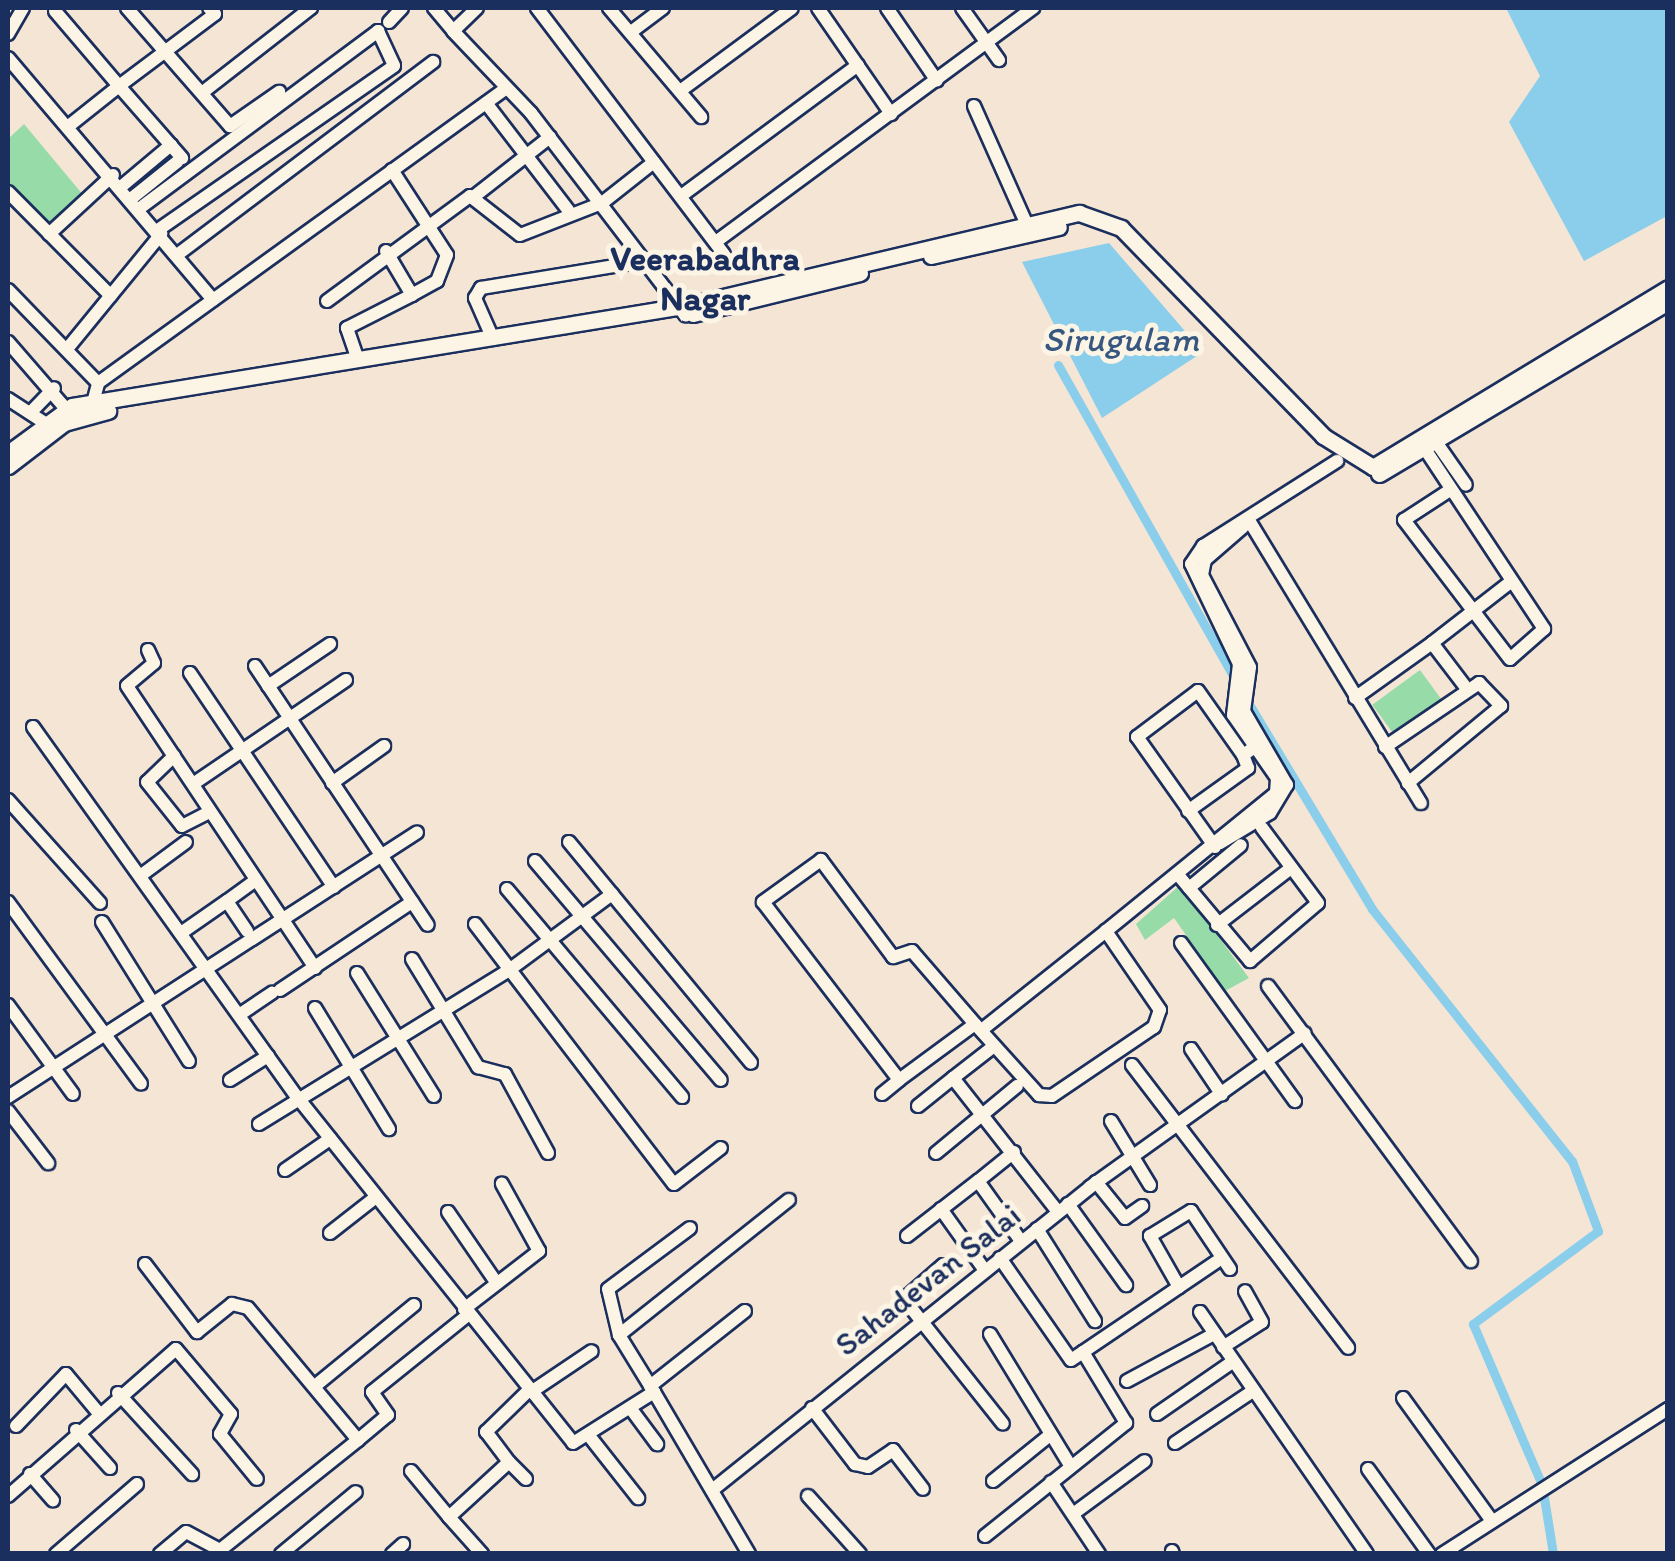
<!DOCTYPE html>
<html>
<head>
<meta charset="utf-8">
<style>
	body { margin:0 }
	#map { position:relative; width:1675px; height:1561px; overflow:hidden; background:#f5e5d4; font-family:Itim,sans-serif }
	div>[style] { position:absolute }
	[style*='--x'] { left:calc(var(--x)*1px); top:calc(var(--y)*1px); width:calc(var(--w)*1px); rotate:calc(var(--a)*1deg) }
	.green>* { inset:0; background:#97dca8; transform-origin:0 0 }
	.water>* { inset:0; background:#8aceeb }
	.canal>* { height:9px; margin:-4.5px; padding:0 4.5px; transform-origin:4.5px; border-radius:4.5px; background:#8aceeb }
	.roads { filter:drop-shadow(2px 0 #1b2f5e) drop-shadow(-2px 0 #1b2f5e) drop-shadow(0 2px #1b2f5e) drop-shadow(0 -2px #1b2f5e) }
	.minor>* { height:12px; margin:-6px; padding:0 6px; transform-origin:6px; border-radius:6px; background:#fcf5e5 }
	.major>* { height:15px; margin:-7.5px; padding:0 7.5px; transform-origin:7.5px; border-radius:7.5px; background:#fcf5e5 }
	span { translate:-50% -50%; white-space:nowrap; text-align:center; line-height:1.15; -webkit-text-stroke:10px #fcf5e5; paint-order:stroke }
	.street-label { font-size:32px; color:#1b2f5e }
	.neighbourhood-label { font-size:35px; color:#1b2f5e; font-weight:700 }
	.water-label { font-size:35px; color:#375781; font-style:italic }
	.frame { position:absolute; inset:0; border:10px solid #1b2f5e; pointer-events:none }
</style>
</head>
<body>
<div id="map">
	<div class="green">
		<i style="clip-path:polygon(24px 124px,84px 196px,47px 227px,8px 187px,8px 139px)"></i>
		<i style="left:1420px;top:670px;width:36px;height:59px;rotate:54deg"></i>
		<i style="clip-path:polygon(1180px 885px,1249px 978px,1225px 991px,1174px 918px,1145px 940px,1136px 924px)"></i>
	</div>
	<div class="water">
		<i style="clip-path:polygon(1506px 8px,1667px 8px,1667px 216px,1584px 261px,1509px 122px,1540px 76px)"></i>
		<i style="clip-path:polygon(1109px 243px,1203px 352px,1102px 418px,1022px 262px)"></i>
	</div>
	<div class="canal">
		<i style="--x:1058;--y:365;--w:363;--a:60.6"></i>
		<i style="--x:1249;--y:704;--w:239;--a:59"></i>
		<i style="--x:1372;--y:909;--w:322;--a:51.6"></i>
		<i style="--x:1572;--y:1161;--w:75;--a:69.6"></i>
		<i style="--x:1598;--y:1231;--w:156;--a:143.4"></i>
		<i style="--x:1473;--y:1324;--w:175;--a:66.8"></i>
		<i style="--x:1542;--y:1485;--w:70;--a:80.9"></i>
	</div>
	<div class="roads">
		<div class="minor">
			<i style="--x:127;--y:8;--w:157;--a:48.9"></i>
			<i style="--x:230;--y:126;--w:60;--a:-34.8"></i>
			<i style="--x:434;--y:8;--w:30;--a:50"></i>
			<i style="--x:477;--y:8;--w:33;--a:136"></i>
			<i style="--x:453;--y:31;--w:113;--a:46.4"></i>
			<i style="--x:531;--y:113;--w:255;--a:52.6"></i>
			<i style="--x:537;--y:8;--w:309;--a:52.8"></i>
			<i style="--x:609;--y:8;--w:143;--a:49.8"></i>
			<i style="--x:818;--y:8;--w:129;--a:55.4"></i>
			<i style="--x:887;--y:8;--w:88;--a:55.6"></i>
			<i style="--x:962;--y:8;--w:64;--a:54.6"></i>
			<i style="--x:55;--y:11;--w:99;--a:49.5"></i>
			<i style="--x:119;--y:86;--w:120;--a:-36.9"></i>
			<i style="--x:215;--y:14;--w:8;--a:-135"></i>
			<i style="--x:389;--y:22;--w:19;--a:-47"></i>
			<i style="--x:631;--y:32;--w:40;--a:-37"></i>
			<i style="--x:8;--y:34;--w:30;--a:-60"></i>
			<i style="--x:8;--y:58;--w:317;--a:49.7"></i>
			<i style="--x:680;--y:91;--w:139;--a:-36.5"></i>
			<i style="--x:203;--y:92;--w:137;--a:-37.9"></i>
			<i style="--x:486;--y:103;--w:135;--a:52.5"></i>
			<i style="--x:974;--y:106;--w:128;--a:66"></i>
			<i style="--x:70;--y:125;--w:63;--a:-38.5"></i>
			<i style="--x:119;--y:86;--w:96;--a:48.8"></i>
			<i style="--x:392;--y:170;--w:101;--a:57.1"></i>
			<i style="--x:447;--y:255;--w:28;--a:111"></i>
			<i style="--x:437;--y:281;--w:29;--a:151"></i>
			<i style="--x:122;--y:186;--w:64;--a:-39.9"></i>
			<i style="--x:8;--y:192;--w:146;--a:45.3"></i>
			<i style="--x:476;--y:195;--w:94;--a:-38.1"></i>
			<i style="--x:681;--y:196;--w:220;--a:-36.5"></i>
			<i style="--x:132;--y:198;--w:58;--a:-38.7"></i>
			<i style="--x:140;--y:208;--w:297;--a:-36.6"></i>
			<i style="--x:378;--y:31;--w:38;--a:65"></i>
			<i style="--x:394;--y:66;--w:287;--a:145.2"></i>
			<i style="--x:49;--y:234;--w:87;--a:-42.7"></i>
			<i style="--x:717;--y:241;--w:393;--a:-36.4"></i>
			<i style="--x:177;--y:255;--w:321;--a:-37"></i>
			<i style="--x:8;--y:290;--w:129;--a:45.9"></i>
			<i style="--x:327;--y:301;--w:177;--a:-36.3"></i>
			<i style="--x:470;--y:196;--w:63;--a:38"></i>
			<i style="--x:520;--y:235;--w:88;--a:-21.3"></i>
			<i style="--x:602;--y:203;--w:66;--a:-38.3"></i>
			<i style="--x:493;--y:339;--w:45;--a:-113.7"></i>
			<i style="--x:475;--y:298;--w:12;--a:-59"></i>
			<i style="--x:481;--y:288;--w:165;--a:-9.4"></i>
			<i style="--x:8;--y:342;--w:89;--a:49.1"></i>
			<i style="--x:67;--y:349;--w:149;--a:-50.7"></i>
			<i style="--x:358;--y:360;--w:34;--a:-109"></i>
			<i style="--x:347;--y:328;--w:73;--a:-26.9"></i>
			<i style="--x:412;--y:295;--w:51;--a:-120.6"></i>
			<i style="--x:8;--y:399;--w:44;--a:33"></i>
			<i style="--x:91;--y:410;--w:28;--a:-75"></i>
			<i style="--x:98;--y:383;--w:502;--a:-35.84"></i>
			<i style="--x:31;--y:412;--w:33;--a:-46"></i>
			<i style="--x:1436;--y:442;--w:52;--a:55.1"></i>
			<i style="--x:1425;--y:449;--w:216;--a:56.5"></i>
			<i style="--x:1544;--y:629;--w:45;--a:138.6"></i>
			<i style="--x:1510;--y:659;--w:175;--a:-127.3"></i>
			<i style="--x:1404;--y:520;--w:55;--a:-33.1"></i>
			<i style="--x:1250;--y:522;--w:329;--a:58.7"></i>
			<i style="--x:1432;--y:643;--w:101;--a:-37.8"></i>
			<i style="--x:148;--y:650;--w:14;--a:65"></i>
			<i style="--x:154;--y:663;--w:35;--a:140"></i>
			<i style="--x:127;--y:686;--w:339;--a:56.3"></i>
			<i style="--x:255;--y:666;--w:311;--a:56.3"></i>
			<i style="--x:190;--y:673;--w:258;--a:56.1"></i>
			<i style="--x:268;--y:686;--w:75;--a:-34.1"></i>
			<i style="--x:1355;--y:698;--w:95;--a:-35.5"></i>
			<i style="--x:1432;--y:643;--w:53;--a:52.7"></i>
			<i style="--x:33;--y:727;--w:456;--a:54.5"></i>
			<i style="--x:298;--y:1098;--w:441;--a:51.4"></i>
			<i style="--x:573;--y:1443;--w:96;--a:-32.2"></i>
			<i style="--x:654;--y:1392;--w:188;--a:59.6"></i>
			<i style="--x:1385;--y:747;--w:114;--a:-34.2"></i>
			<i style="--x:1479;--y:683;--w:32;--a:46"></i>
			<i style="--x:1501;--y:706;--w:121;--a:140.4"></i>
			<i style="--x:174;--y:756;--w:37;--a:136"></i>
			<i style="--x:147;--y:782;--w:56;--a:51.5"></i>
			<i style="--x:182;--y:826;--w:31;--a:-27"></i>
			<i style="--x:332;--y:783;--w:64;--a:-35.4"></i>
			<i style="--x:193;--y:784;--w:185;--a:-34.2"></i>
			<i style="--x:8;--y:800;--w:138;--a:48.2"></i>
			<i style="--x:1188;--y:811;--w:74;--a:-35.6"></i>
			<i style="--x:1248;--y:768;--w:14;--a:-111"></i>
			<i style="--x:569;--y:842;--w:286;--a:50.5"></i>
			<i style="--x:1220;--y:843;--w:58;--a:-31"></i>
			<i style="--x:1270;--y:813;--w:33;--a:-59"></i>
			<i style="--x:1287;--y:785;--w:86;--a:-120.2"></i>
			<i style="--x:1244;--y:711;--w:44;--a:-82.2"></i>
			<i style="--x:1250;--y:667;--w:104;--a:-117.6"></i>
			<i style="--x:1202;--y:575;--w:15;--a:-79"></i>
			<i style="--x:1205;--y:560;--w:50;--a:-41"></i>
			<i style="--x:1215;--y:847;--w:135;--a:-125.3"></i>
			<i style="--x:1137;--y:737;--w:76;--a:-37"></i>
			<i style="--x:1198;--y:691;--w:78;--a:54.9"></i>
			<i style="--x:1243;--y:755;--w:14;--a:-34"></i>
			<i style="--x:535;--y:861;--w:287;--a:49.7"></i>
			<i style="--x:140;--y:876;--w:57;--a:-36.5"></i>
			<i style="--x:1179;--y:876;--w:111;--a:50.1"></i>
			<i style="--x:1250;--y:961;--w:89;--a:-40.5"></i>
			<i style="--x:1318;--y:903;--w:94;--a:-126.7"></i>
			<i style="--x:1189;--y:888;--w:67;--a:-39.6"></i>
			<i style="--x:507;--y:889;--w:272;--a:49.9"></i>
			<i style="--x:8;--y:902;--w:225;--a:53.8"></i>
			<i style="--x:102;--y:922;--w:164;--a:58"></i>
			<i style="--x:475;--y:924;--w:327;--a:52.6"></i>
			<i style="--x:674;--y:1184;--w:59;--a:-37.5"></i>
			<i style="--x:1217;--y:925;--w:93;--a:-37.6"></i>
			<i style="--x:247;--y:931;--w:36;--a:-124"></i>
			<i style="--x:227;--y:901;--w:34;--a:-36"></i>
			<i style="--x:1106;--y:931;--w:219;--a:-39.1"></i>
			<i style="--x:1276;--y:793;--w:15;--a:-86"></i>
			<i style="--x:1277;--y:778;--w:77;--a:-124.9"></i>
			<i style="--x:1233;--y:715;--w:51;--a:-83.3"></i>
			<i style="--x:1239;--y:664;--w:111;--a:-115.6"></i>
			<i style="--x:1191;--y:564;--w:22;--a:-56"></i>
			<i style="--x:1203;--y:546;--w:159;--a:-32.4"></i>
			<i style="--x:181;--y:933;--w:56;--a:-34.8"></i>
			<i style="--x:1181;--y:943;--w:195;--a:54.2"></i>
			<i style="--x:412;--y:959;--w:127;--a:58.6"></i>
			<i style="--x:478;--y:1067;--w:28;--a:15"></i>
			<i style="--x:505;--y:1074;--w:90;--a:61.4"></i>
			<i style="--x:357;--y:973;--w:145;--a:58"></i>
			<i style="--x:1268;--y:986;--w:342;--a:53.6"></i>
			<i style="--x:280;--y:990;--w:159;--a:-33.7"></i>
			<i style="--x:8;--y:1005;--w:110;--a:53.9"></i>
			<i style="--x:315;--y:1008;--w:142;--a:58.6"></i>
			<i style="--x:239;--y:1015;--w:40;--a:-34"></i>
			<i style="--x:975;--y:1024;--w:96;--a:-130.8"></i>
			<i style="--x:912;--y:951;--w:20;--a:162"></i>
			<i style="--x:893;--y:957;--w:121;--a:-126.6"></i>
			<i style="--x:821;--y:860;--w:72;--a:144.1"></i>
			<i style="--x:763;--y:902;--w:224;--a:52.6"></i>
			<i style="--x:899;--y:1080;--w:94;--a:-36.4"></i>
			<i style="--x:975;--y:1024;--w:96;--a:48"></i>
			<i style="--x:1039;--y:1095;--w:13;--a:4"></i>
			<i style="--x:1052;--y:1096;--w:123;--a:-34.1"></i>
			<i style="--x:1154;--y:1027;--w:18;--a:-71"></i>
			<i style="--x:1160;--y:1010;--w:96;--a:-124.4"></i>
			<i style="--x:1106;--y:931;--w:156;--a:141.5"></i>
			<i style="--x:1191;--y:1049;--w:55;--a:56"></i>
			<i style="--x:1132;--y:1065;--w:356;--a:52.6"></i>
			<i style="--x:953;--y:1078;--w:46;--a:-37.9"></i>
			<i style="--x:230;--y:1080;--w:45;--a:-32.3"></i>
			<i style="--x:882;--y:1094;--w:22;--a:-39"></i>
			<i style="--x:8;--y:1097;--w:487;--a:-32.9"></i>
			<i style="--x:918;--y:1106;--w:45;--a:-38.7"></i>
			<i style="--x:953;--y:1078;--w:170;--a:51.9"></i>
			<i style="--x:8;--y:1111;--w:66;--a:52.4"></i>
			<i style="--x:1111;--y:1121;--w:75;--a:58.6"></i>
			<i style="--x:259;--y:1124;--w:294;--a:-31.6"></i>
			<i style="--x:509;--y:970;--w:128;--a:-36.4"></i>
			<i style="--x:1014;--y:1152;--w:46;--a:141.1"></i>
			<i style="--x:978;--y:1181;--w:74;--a:54.4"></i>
			<i style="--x:936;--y:1153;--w:105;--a:-39.6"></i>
			<i style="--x:285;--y:1170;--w:55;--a:-34.6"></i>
			<i style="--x:1096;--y:1182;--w:46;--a:51.1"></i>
			<i style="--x:1125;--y:1218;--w:21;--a:-35"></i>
			<i style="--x:1068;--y:1204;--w:100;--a:54.4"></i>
			<i style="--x:941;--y:1209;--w:74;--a:54.4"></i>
			<i style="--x:448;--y:1212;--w:85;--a:55.6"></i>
			<i style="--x:1037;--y:1229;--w:109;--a:57.8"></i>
			<i style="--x:330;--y:1233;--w:58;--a:-38"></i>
			<i style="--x:907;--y:1236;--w:90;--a:-37.8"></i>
			<i style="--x:1000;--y:1258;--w:124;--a:55.2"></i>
			<i style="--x:1071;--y:1360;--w:14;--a:-34"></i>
			<i style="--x:145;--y:1264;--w:86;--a:52.6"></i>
			<i style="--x:197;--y:1332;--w:45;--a:-38.7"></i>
			<i style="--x:232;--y:1304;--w:16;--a:14"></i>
			<i style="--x:248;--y:1308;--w:172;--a:50.2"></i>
			<i style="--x:358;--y:1440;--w:176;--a:141.4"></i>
			<i style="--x:220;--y:1550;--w:38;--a:-152"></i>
			<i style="--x:186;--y:1532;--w:34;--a:140"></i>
			<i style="--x:943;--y:1265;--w:52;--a:138.9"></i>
			<i style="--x:904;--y:1299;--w:159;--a:51.6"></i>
			<i style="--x:1179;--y:1287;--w:45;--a:-34"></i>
			<i style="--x:464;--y:1309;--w:95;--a:-37.7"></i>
			<i style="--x:539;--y:1251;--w:77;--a:-118.9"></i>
			<i style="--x:1200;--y:1312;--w:294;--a:55.4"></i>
			<i style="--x:990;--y:1334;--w:153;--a:58.6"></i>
			<i style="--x:619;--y:1335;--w:47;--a:-103.4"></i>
			<i style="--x:608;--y:1289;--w:102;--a:-36.6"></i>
			<i style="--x:1223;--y:1347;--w:46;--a:-32.7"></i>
			<i style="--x:1262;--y:1322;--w:35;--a:-119"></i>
			<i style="--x:1127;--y:1381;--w:99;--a:-28.4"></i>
			<i style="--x:315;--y:1386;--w:128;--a:-39.3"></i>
			<i style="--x:650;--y:1386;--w:121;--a:-38.3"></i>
			<i style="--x:531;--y:1392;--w:73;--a:-33.9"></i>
			<i style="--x:654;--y:1392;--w:67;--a:-121.6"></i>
			<i style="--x:619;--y:1335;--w:217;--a:-38.5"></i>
			<i style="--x:118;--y:1393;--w:110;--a:47.6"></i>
			<i style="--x:1403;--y:1398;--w:152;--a:54.1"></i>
			<i style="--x:812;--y:1408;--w:71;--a:52.5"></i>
			<i style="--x:855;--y:1464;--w:13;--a:13"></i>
			<i style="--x:868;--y:1467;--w:30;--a:-34"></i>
			<i style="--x:893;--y:1450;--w:49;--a:52.4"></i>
			<i style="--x:631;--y:1409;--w:44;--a:53.4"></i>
			<i style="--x:1157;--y:1414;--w:91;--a:-34.7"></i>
			<i style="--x:16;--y:1426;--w:72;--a:-46.1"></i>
			<i style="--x:66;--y:1374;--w:48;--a:50"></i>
			<i style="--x:76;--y:1430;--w:51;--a:48.2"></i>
			<i style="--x:590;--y:1437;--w:78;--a:51.8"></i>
			<i style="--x:358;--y:1440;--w:39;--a:-40"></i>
			<i style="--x:388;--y:1415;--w:28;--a:-125"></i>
			<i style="--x:372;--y:1392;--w:124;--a:-38.8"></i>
			<i style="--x:1175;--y:1443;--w:94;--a:-33.7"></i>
			<i style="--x:509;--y:1462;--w:24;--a:45"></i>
			<i style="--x:1368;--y:1469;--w:105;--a:54.3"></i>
			<i style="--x:411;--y:1471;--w:60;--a:50.4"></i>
			<i style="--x:449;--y:1517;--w:81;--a:-42.5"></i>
			<i style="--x:509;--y:1462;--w:38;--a:-127"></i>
			<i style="--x:486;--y:1432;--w:60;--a:-44.3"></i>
			<i style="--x:30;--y:1474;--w:35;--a:49"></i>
			<i style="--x:993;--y:1481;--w:73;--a:-38.9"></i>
			<i style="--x:1051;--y:1482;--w:87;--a:56.3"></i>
			<i style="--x:716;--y:1487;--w:479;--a:-38.7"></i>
			<i style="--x:1090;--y:1187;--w:264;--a:-35.6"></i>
			<i style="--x:8;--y:1496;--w:223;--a:-41.2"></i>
			<i style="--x:176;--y:1349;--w:85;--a:49.8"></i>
			<i style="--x:231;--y:1414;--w:23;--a:119"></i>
			<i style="--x:220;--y:1434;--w:58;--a:50.6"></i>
			<i style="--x:808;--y:1496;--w:78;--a:48.1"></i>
			<i style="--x:1073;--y:1514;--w:89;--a:-36.4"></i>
			<i style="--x:449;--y:1517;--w:50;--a:48.3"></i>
			<i style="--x:985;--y:1536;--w:181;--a:-38.7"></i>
			<i style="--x:1126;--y:1423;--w:83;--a:-121.2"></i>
			<i style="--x:1083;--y:1352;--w:116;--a:-34.1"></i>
			<i style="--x:1179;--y:1287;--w:59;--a:-119.6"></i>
			<i style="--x:1150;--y:1236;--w:48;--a:-31.4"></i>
			<i style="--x:1191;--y:1211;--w:70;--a:56.1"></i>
			<i style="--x:1172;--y:1551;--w:3;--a:72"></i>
			<i style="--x:56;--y:1554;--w:107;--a:-40.8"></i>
			<i style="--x:281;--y:1554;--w:97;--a:-39.6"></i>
			<i style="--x:392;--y:1554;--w:15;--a:-42"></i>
			<i style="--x:1442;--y:1554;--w:269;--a:-32.7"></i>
		</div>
		<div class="major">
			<i style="--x:931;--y:256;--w:131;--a:-12.8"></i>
			<i style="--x:693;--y:314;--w:172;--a:-13.8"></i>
			<i style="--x:8;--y:453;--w:79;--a:-36.3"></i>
			<i style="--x:72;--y:406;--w:625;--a:-9.3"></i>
			<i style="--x:689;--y:305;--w:401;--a:-13.3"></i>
			<i style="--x:1079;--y:213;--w:45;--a:19.7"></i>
			<i style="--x:1121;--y:228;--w:290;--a:45.8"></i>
			<i style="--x:1323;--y:436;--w:59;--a:31.8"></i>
			<i style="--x:1373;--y:467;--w:345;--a:-31.2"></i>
			<i style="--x:8;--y:466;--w:71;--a:-37.5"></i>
			<i style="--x:64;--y:423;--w:46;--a:-15.3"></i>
			<i style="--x:1379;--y:474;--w:336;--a:-30.8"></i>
		</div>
	</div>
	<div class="street-label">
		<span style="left:928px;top:1280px;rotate:-38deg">Sahadevan Salai</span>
	</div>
	<div class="neighbourhood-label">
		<span style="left:705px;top:278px">Veerabadhra<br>Nagar</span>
	</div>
	<div class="water-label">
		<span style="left:1121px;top:339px">Sirugulam</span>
	</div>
	<div class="frame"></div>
</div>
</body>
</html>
